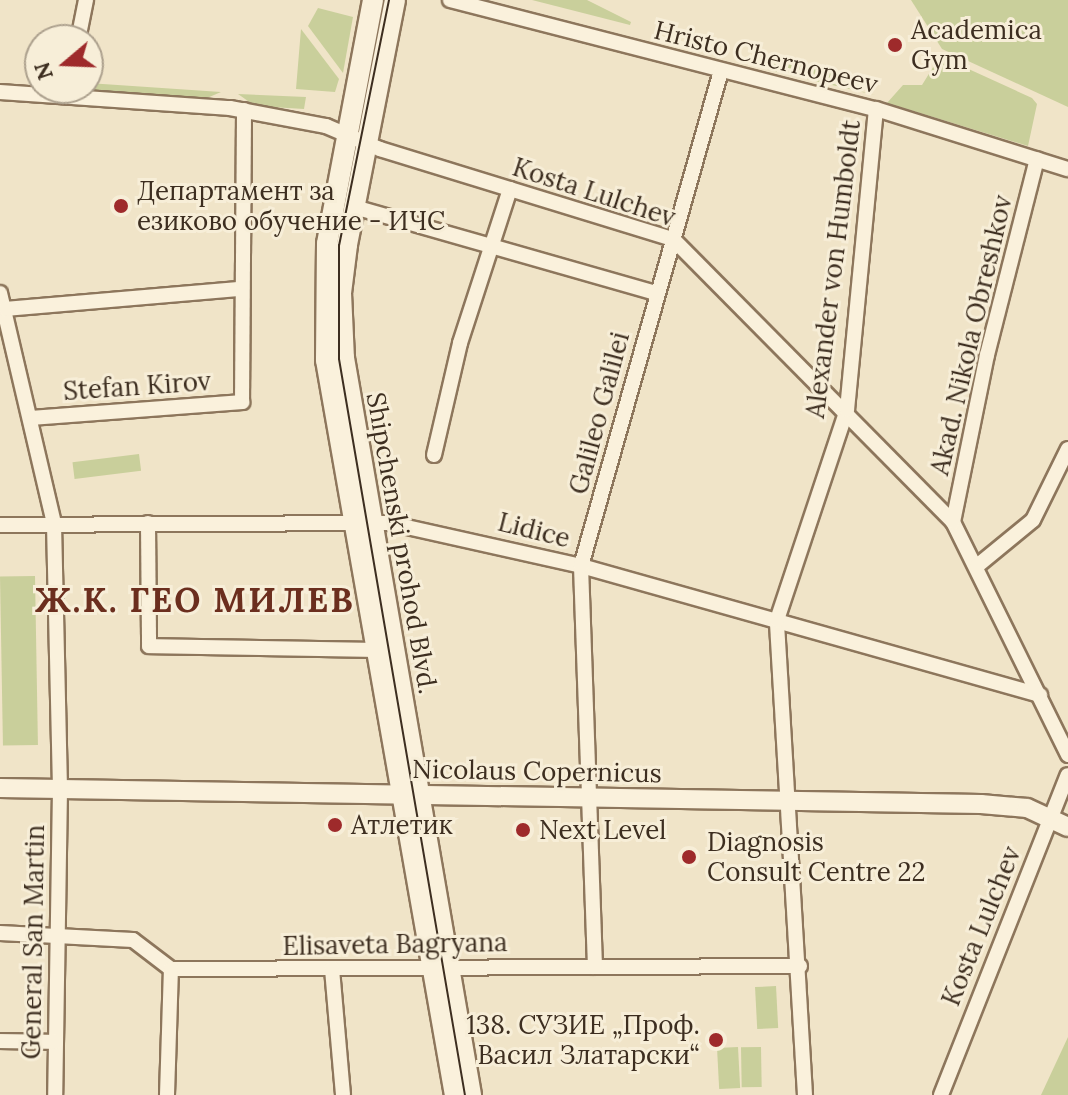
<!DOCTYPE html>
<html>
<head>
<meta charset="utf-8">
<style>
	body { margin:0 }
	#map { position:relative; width:1068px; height:1095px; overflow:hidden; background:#f0e4c8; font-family:Lora,serif }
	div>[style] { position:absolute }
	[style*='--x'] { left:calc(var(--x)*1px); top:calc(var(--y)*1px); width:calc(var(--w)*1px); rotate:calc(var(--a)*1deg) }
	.green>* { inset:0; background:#c9cf9b; transform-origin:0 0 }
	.roads { filter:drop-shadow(2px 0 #8d765c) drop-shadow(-2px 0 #8d765c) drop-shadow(0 2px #8d765c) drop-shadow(0 -2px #8d765c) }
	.minor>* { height:14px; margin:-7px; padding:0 7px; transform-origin:7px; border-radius:7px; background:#faf1dc }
	.tertiary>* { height:18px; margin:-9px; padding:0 9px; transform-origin:9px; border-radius:9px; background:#faf1dc }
	.secondary>* { height:20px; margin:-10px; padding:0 10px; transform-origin:10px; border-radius:10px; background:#faf1dc }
	.tram>* { height:2px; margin:-1px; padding:0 1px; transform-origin:1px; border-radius:1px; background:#3d2e20 }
	.dots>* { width:22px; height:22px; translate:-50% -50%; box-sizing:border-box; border:4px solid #f7eed8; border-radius:50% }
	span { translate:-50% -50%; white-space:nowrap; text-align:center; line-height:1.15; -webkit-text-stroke:6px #f7eed8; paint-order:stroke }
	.poi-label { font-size:26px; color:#3d2e20 }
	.left { translate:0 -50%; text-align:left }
	.right { translate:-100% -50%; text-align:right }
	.street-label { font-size:26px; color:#3d2e20 }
	.district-label { font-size:34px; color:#6b2e1e; font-weight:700; letter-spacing:2px }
	.north { position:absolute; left:24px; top:24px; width:80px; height:80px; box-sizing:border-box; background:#f7eed8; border:2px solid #ada18e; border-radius:50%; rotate:251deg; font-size:22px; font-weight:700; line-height:32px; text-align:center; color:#3d2e20 }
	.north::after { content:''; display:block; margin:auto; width:28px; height:36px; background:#9e2a2b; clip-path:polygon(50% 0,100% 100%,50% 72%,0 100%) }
</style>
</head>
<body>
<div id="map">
	<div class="green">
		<i style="clip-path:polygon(532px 0,587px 0,631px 22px,630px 25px)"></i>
		<i style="clip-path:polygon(911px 0,1068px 0,1068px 107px,942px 49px)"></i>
		<i style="clip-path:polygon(318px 8px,353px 17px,343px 73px,308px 26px)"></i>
		<i style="clip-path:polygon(301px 29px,339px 79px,335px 92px,296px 89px)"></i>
		<i style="clip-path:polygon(940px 56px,1032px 98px,1037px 104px,1028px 146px,887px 103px,903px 85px,922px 85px)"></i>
		<i style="clip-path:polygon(780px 58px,836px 75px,834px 84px,875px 95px,768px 70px)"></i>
		<i style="clip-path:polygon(88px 83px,221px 92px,200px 101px,79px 90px,88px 88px)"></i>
		<i style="clip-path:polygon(238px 94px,306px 97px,304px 109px,255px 106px)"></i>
		<i style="left:139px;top:454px;width:17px;height:67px;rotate:83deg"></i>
		<i style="left:35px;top:576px;width:169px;height:35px;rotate:89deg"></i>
		<i style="left:776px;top:986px;width:42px;height:21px;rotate:87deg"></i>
		<i style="clip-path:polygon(1068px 1037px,1068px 1095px,1041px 1095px)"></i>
		<i style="left:738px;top:1047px;width:41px;height:21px;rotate:87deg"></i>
		<i style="left:761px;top:1047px;width:40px;height:20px;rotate:89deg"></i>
	</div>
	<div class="roads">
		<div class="minor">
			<i style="--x:450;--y:0;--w:440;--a:14.4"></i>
			<i style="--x:876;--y:109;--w:201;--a:17.4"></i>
			<i style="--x:78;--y:40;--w:41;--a:-78.7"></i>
			<i style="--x:0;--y:92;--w:231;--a:4"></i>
			<i style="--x:230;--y:108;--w:98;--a:10.6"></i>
			<i style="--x:326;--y:126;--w:59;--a:23.1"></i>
			<i style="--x:380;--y:149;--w:307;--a:17.1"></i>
			<i style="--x:673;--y:239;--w:398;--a:45.3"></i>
			<i style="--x:953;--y:522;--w:260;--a:63.7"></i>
			<i style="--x:354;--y:207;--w:314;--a:15.9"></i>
			<i style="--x:0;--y:293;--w:237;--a:76.8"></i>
			<i style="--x:54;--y:524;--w:265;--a:88.7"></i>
			<i style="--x:60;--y:789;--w:306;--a:90.9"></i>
			<i style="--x:6;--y:309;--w:235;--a:-4.9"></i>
			<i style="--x:31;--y:418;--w:212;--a:-4.3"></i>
			<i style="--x:242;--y:402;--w:292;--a:-89.6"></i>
			<i style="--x:434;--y:455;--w:115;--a:-76.9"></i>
			<i style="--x:460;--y:343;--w:162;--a:-72"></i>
			<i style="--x:953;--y:522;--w:170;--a:-78.5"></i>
			<i style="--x:987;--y:355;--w:202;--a:-75.7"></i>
			<i style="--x:148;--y:523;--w:123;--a:89.5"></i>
			<i style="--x:149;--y:646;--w:237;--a:1"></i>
			<i style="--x:0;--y:525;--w:389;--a:-0.3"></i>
			<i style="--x:389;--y:523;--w:197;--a:12.6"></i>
			<i style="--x:581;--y:566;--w:477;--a:15.7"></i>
			<i style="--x:977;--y:566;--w:72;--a:-39.4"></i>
			<i style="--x:1033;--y:520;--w:79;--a:-63.8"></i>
			<i style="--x:0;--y:933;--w:133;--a:3"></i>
			<i style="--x:133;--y:940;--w:48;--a:37.3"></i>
			<i style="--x:171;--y:969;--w:629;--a:-0.27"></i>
			<i style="--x:595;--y:967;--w:401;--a:-92"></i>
			<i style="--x:581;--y:566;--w:514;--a:-74.21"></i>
			<i style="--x:332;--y:969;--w:126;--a:85"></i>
			<i style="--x:0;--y:1041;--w:56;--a:1"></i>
			<i style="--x:167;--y:1095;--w:126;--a:-88.2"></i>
			<i style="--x:805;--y:1095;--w:476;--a:-93.4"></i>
			<i style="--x:777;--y:620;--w:221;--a:-71.6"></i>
			<i style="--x:847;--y:410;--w:302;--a:-84.5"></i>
			<i style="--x:941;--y:1095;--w:344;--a:-68.4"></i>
		</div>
		<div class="tertiary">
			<i style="--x:0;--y:788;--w:981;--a:0.93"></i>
			<i style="--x:981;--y:804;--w:46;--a:5"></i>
			<i style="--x:1027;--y:808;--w:45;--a:24.9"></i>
		</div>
		<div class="secondary">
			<i style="--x:373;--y:0;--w:248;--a:100.7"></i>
			<i style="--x:327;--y:244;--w:116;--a:90.5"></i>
			<i style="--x:326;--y:360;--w:746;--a:80.05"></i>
			<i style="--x:395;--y:0;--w:250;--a:101.1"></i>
			<i style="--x:347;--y:245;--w:48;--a:97.1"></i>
			<i style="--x:341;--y:293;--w:65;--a:87.4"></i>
			<i style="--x:344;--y:358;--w:748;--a:80.22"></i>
		</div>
	</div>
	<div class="tram">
		<i style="--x:389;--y:0;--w:250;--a:101.5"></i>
		<i style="--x:339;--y:245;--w:114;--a:90"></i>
		<i style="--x:339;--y:359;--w:747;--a:80.29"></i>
	</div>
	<div class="dots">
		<i style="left:895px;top:45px;background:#9e2a2b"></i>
		<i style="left:121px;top:206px;background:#9e2a2b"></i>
		<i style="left:335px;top:825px;background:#9e2a2b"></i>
		<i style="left:523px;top:830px;background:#9e2a2b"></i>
		<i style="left:689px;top:857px;background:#9e2a2b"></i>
		<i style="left:716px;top:1040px;background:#9e2a2b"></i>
	</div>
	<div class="poi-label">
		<span class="left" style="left:911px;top:45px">Academica<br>Gym</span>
		<span class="left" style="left:137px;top:206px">Департамент за<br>езиково обучение - ИЧС</span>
		<span class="left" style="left:351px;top:825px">Атлетик</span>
		<span class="left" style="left:539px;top:830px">Next Level</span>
		<span class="left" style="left:707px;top:857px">Diagnosis<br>Consult Centre 22</span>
		<span class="right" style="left:700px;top:1040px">138. СУЗИЕ „Проф.<br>Васил Златарски“</span>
	</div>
	<div class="street-label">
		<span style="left:766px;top:57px;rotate:14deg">Hristo Chernopeev</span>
		<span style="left:594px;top:192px;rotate:18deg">Kosta Lulchev</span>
		<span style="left:833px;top:269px;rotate:-83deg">Alexander von Humboldt</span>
		<span style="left:971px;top:335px;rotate:-77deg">Akad. Nikola Obreshkov</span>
		<span style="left:137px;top:386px;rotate:-4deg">Stefan Kirov</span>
		<span style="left:599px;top:413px;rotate:-75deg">Galileo Galilei</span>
		<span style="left:534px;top:530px;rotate:14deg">Lidice</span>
		<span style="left:402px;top:543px;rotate:80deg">Shipchenski prohod Blvd.</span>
		<span style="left:537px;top:771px;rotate:1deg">Nicolaus Copernicus</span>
		<span style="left:981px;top:926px;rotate:-68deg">Kosta Lulchev</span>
		<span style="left:33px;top:942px;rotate:-89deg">General San Martin</span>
		<span style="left:395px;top:944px;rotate:-1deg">Elisaveta Bagryana</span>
	</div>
	<div class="district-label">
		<span style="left:195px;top:600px">Ж.К. ГЕО МИЛЕВ</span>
	</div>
	<div class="north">N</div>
</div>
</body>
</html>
